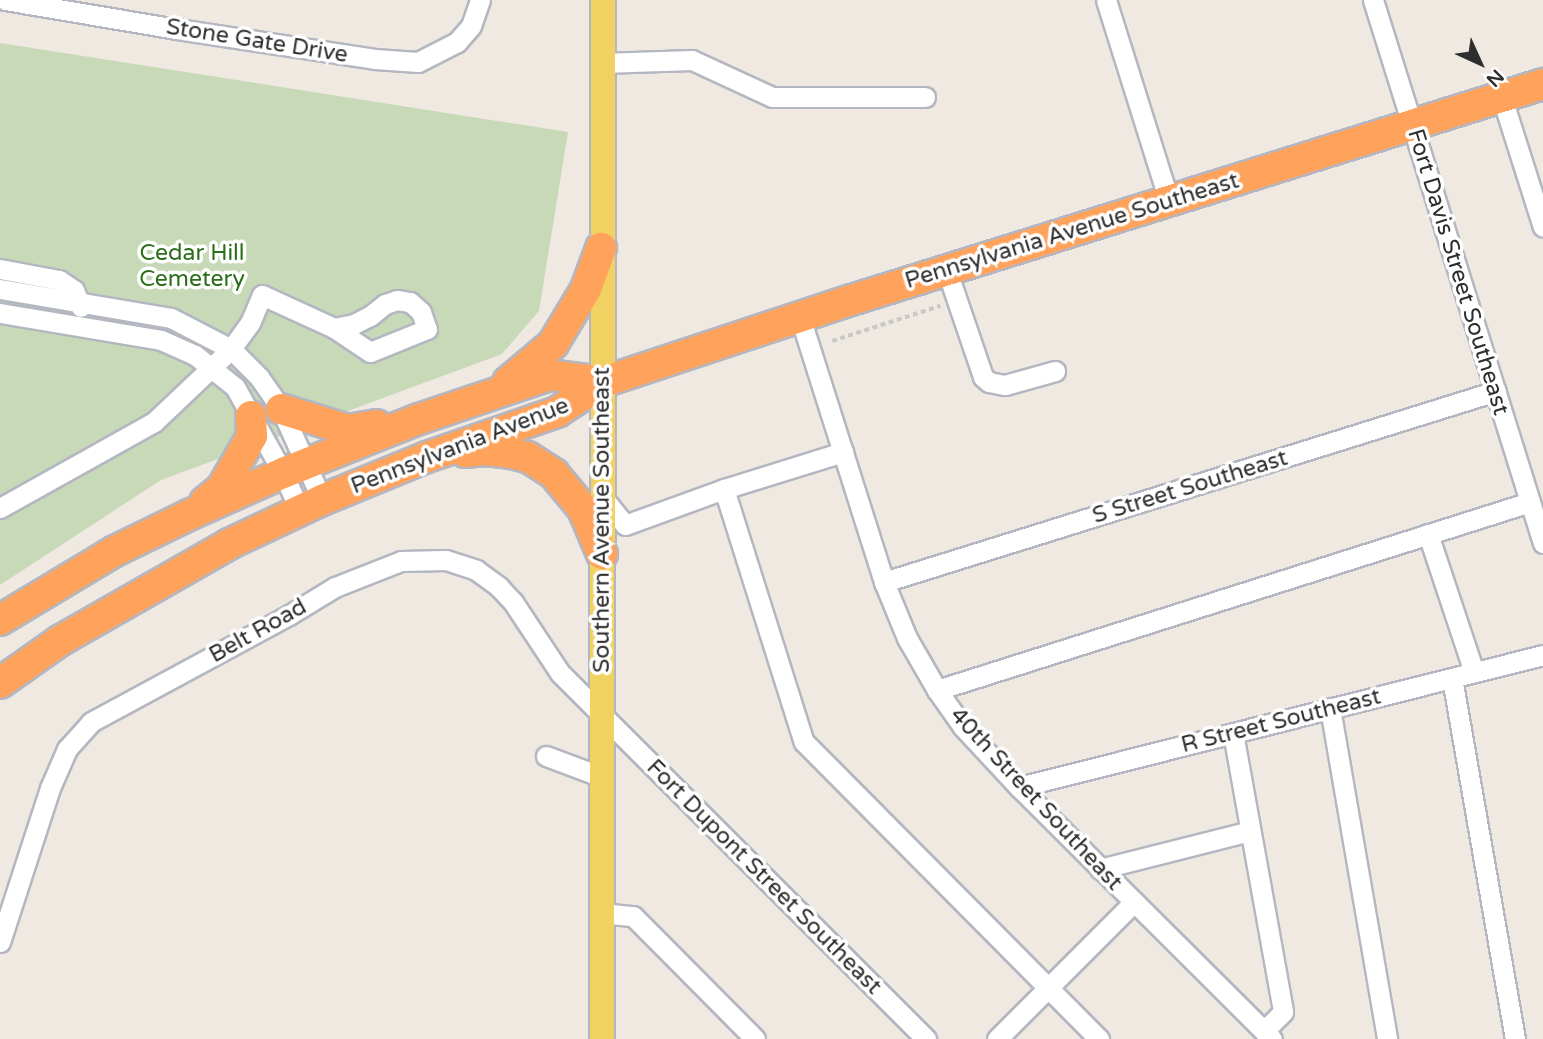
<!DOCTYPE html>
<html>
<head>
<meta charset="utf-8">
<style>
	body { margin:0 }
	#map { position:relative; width:1543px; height:1039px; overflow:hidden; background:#efe9e1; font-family:"Varela Round",sans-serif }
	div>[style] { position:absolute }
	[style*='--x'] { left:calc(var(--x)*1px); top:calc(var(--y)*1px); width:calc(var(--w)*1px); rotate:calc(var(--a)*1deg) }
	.cemetery>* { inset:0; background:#c8d9b8 }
	.path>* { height:3.5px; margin-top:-1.75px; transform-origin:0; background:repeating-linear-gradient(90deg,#c9c9c9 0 5px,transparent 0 8.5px) }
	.roads { filter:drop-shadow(2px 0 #b4b7c1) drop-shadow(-2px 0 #b4b7c1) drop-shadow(0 2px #b4b7c1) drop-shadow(0 -2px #b4b7c1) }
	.minor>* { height:19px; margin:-9.5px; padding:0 9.5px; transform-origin:9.5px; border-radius:9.5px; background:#fff }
	.major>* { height:24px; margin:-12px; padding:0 12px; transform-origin:12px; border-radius:12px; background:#f2d163 }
	.highway>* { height:30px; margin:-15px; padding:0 15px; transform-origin:15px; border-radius:15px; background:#ffa35c }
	span { translate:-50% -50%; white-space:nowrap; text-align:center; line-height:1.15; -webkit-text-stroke:7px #fff; paint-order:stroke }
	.street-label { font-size:23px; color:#2e2e2e }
	.park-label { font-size:23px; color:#2c6e1b }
	.north { position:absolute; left:1445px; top:28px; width:70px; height:70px; -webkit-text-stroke:5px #fff; paint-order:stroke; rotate:135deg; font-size:19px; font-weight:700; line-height:28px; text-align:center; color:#2e2e2e }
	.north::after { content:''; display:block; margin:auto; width:24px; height:32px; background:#2e2e2e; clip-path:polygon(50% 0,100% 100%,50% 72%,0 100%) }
</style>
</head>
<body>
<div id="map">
	<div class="cemetery">
		<i style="clip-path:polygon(0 43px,568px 132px,539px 311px,502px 354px,161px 480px,0 585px)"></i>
	</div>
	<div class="path">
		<i style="--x:832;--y:341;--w:114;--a:-18"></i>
	</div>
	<div class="roads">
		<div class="minor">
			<i style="--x:5;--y:0;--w:174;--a:9.6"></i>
			<i style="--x:177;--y:29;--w:200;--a:8.6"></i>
			<i style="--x:375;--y:59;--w:43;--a:4"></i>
			<i style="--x:418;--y:62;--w:44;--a:-27.1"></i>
			<i style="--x:457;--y:42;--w:21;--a:-49"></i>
			<i style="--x:471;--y:26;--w:28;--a:-71"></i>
			<i style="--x:1106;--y:0;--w:211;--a:72.6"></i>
			<i style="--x:1373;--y:0;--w:569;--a:72.62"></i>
			<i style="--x:602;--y:63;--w:90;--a:-1.9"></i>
			<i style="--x:692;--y:60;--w:88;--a:24.8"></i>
			<i style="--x:772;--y:97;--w:153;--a:0"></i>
			<i style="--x:1502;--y:98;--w:135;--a:72.4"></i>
			<i style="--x:0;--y:269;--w:60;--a:10.6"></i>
			<i style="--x:59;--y:280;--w:18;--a:34"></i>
			<i style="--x:74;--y:290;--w:18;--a:68"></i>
			<i style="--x:947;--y:271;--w:112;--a:71.2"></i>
			<i style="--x:983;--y:377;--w:8;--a:40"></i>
			<i style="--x:989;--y:382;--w:16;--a:11"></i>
			<i style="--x:1005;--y:385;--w:52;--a:-15.6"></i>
			<i style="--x:0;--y:289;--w:173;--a:9.6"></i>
			<i style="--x:171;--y:318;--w:68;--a:27.3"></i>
			<i style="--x:231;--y:349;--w:40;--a:45"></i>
			<i style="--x:259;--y:377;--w:39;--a:55"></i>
			<i style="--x:281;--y:409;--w:100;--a:65.7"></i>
			<i style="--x:397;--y:300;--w:13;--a:9"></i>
			<i style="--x:410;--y:302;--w:15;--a:42"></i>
			<i style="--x:421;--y:312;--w:18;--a:71"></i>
			<i style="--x:427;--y:329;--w:61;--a:158"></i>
			<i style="--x:370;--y:352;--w:43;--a:-146.3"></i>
			<i style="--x:334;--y:328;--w:20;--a:-11"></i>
			<i style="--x:354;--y:324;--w:18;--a:-27"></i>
			<i style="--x:370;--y:316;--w:19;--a:-39"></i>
			<i style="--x:385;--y:304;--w:13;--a:-18"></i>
			<i style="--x:0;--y:313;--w:163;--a:9.5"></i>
			<i style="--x:161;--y:340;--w:37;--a:24"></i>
			<i style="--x:195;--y:355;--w:51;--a:38.7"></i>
			<i style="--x:235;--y:387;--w:98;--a:60.8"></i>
			<i style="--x:283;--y:473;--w:42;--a:65.9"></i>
			<i style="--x:800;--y:317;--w:278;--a:72.4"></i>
			<i style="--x:884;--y:582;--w:61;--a:67.7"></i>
			<i style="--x:907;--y:638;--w:60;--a:60"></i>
			<i style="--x:937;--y:690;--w:45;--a:54.9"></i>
			<i style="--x:963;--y:727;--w:82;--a:47"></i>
			<i style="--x:1019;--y:787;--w:357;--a:44.9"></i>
			<i style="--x:724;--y:489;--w:265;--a:72.5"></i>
			<i style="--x:804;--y:742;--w:419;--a:45.2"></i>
			<i style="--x:604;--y:499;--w:33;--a:51"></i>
			<i style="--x:625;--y:525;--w:105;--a:-20"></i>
			<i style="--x:724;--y:489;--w:125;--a:-17.3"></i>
			<i style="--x:0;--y:508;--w:176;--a:-29.2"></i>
			<i style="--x:154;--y:422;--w:106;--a:-43.5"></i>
			<i style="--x:231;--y:349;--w:32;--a:-54"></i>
			<i style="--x:250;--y:323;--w:30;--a:-67"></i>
			<i style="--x:262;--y:295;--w:79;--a:24.6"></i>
			<i style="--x:1428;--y:534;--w:145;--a:71.6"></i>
			<i style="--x:884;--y:582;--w:641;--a:-17.33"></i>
			<i style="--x:1452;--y:678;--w:366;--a:80.1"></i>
			<i style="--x:937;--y:690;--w:622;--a:-17.59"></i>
			<i style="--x:1330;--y:708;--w:336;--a:80.2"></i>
			<i style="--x:1233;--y:733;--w:283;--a:79.8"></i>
			<i style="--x:1283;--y:1012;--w:27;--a:135"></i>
			<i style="--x:546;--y:756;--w:60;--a:20.6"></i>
			<i style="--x:1019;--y:787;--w:540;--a:-14.14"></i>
			<i style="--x:1100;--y:869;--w:155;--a:-14.2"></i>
			<i style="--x:602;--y:913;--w:31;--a:6"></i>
			<i style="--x:633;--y:916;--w:173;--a:45.2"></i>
			<i style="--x:0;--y:942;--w:162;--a:-72"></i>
			<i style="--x:50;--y:788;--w:43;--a:-66.4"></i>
			<i style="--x:67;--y:749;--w:36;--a:-48"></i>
			<i style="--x:91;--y:722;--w:225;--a:-28.4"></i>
			<i style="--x:289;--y:615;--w:54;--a:-31.3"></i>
			<i style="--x:335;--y:587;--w:71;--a:-21.5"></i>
			<i style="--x:401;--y:561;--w:45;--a:-1.3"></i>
			<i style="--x:446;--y:560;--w:32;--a:18"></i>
			<i style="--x:476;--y:570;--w:29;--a:36"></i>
			<i style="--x:499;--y:587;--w:21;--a:47"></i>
			<i style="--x:513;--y:602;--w:85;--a:56.5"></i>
			<i style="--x:560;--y:673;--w:518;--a:45"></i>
			<i style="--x:997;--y:1039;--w:194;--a:-45"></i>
		</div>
		<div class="major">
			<i style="--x:602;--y:1039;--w:1039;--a:-89.94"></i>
		</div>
		<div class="highway">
			<i style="--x:508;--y:382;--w:59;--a:-40.2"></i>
			<i style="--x:553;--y:344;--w:64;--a:-59"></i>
			<i style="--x:586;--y:289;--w:44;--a:-69.9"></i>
			<i style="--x:281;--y:409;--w:70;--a:17.4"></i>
			<i style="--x:348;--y:430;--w:29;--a:-10"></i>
			<i style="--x:465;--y:452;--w:21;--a:-5"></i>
			<i style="--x:486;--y:450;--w:24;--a:7"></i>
			<i style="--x:510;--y:453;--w:18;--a:13"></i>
			<i style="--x:528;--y:457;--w:31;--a:33"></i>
			<i style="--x:554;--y:474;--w:45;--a:50.4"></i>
			<i style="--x:583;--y:509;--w:49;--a:67.1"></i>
			<i style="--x:205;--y:502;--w:22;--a:-39"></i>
			<i style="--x:222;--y:488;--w:60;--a:-60"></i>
			<i style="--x:252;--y:436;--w:20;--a:-93"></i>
			<i style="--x:0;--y:620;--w:134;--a:-31"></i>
			<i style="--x:115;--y:551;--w:85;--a:-26"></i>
			<i style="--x:191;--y:514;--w:101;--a:-24"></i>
			<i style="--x:283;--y:473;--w:146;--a:-21.7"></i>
			<i style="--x:419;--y:419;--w:138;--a:-18.6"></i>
			<i style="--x:550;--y:375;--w:53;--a:7.5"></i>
			<i style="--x:0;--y:683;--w:75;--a:-35.2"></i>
			<i style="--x:61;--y:640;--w:193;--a:-29.7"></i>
			<i style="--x:229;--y:544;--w:103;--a:-25.3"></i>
			<i style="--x:322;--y:500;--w:113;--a:-22.3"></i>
			<i style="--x:427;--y:457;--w:138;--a:-19.1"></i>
			<i style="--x:557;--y:412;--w:55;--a:-33.1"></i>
			<i style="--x:603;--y:382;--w:255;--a:-18.3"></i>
			<i style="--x:845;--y:302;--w:731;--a:-17.34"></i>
		</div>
	</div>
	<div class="street-label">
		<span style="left:257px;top:41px;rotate:9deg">Stone Gate Drive</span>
		<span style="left:1072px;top:231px;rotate:-17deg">Pennsylvania Avenue Southeast</span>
		<span style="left:1458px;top:272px;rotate:73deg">Fort Davis Street Southeast</span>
		<span style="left:460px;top:446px;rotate:-21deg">Pennsylvania Avenue</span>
		<span style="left:1190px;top:487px;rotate:-17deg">S Street Southeast</span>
		<span style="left:602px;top:520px;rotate:-90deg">Southern Avenue Southeast</span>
		<span style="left:258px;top:631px;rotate:-29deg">Belt Road</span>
		<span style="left:1281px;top:721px;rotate:-14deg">R Street Southeast</span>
		<span style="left:1036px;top:799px;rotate:47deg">40th Street Southeast</span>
		<span style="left:764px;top:877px;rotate:45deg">Fort Dupont Street Southeast</span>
	</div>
	<div class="park-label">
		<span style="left:192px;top:266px">Cedar Hill<br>Cemetery</span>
	</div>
	<div class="north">N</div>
</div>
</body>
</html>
